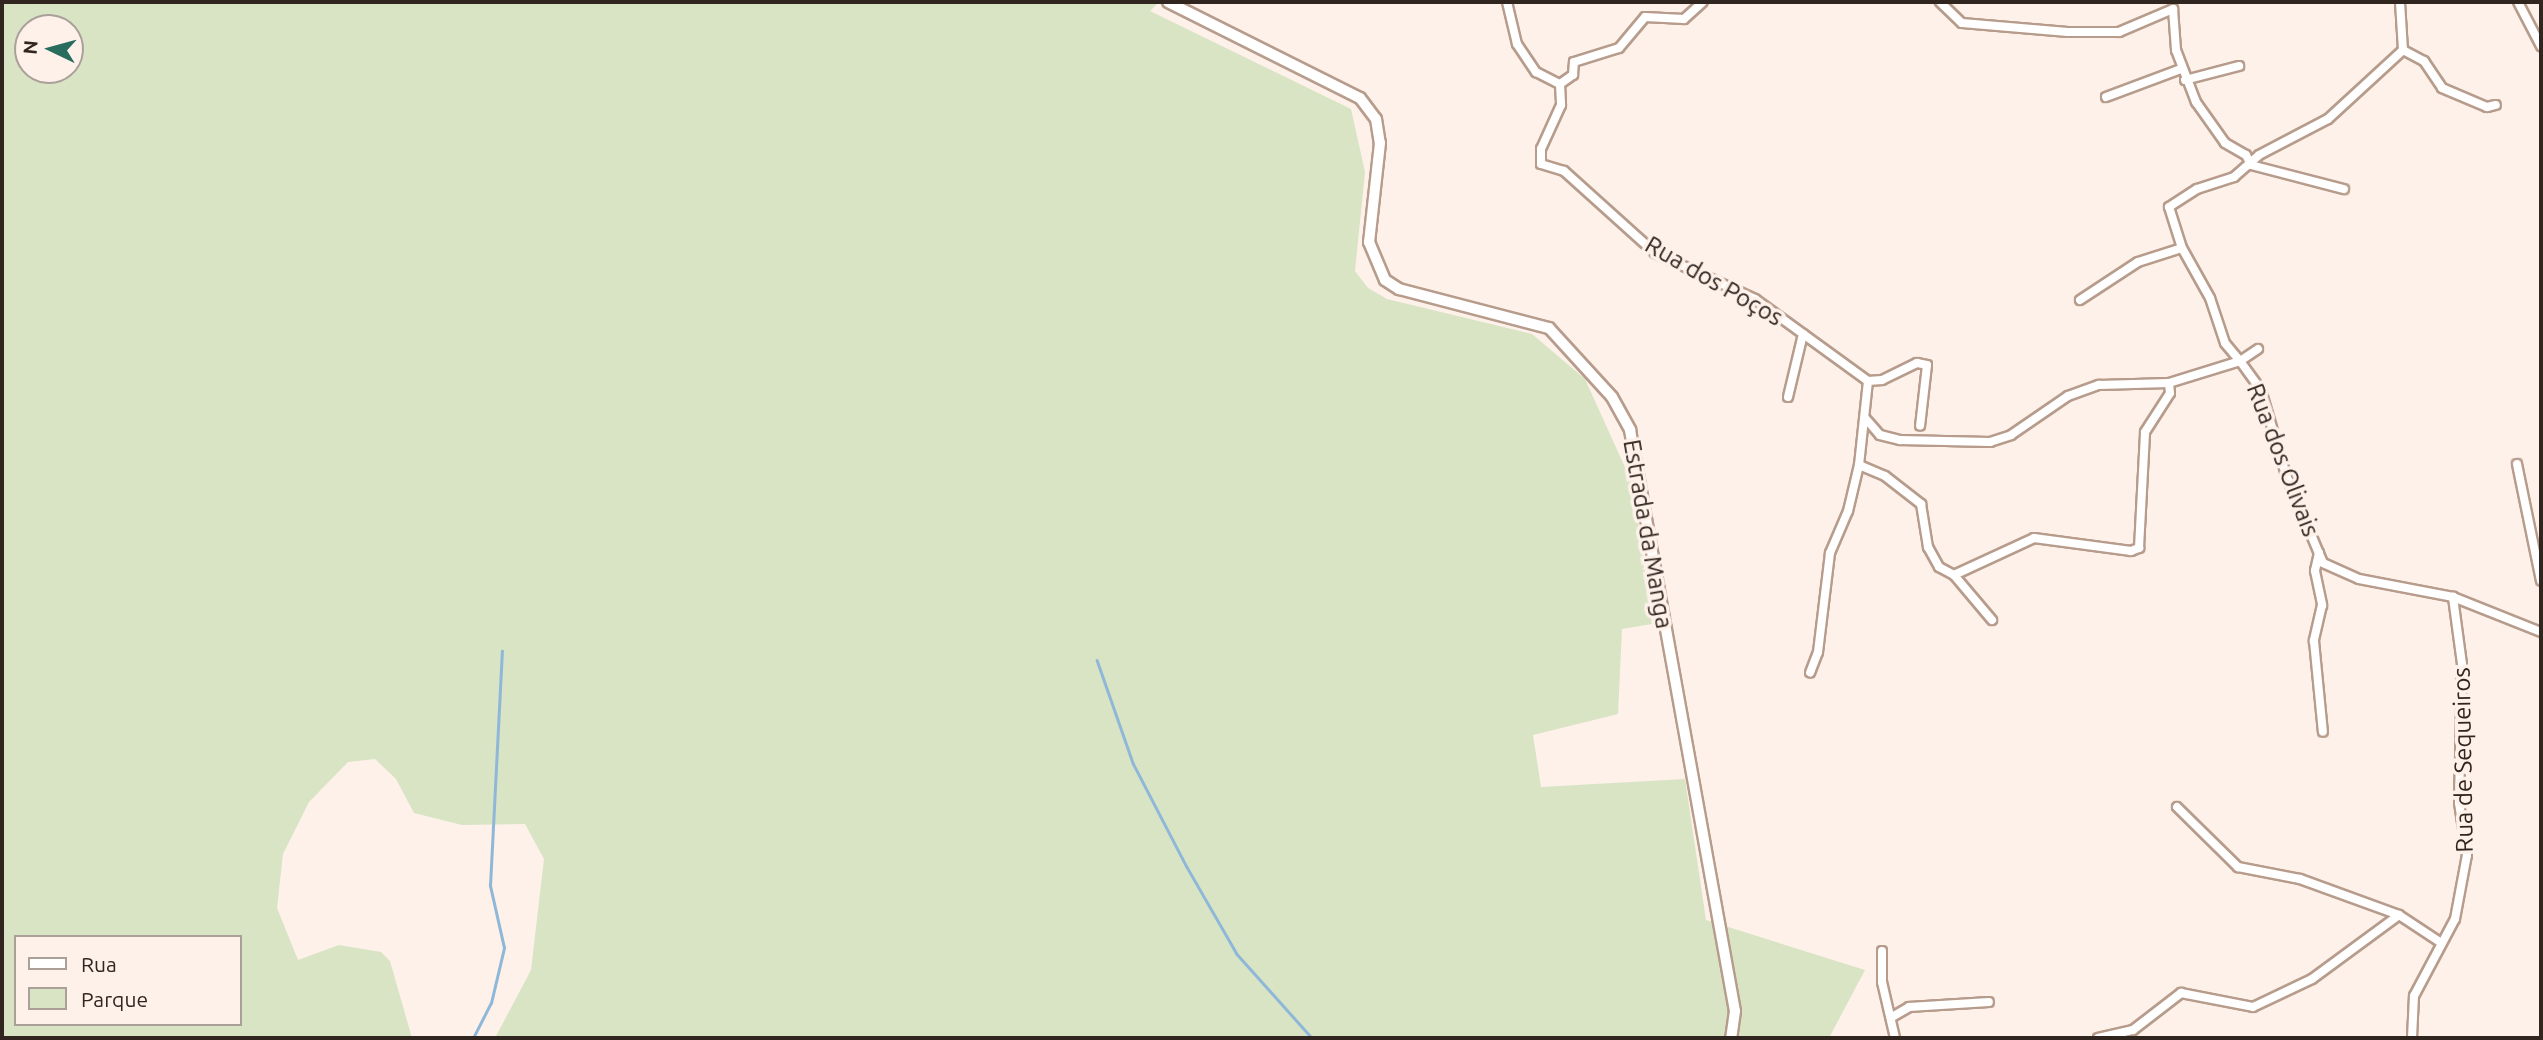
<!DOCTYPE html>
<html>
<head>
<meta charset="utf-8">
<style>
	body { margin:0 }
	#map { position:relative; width:2543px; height:1040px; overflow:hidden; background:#fdf1ea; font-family:Ubuntu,sans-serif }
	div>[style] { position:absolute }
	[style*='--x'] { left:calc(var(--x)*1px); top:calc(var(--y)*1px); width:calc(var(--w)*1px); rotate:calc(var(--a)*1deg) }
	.green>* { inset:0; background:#d8e4c4 }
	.stream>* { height:2.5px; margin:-1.25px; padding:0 1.25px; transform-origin:1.25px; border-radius:1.25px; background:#8fb7d8 }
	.roads { filter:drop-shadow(2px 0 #b79c8c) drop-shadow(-2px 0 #b79c8c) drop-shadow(0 2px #b79c8c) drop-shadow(0 -2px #b79c8c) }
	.street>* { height:8px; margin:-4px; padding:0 4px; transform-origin:4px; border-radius:4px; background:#fff }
	.secondary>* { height:10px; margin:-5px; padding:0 5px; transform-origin:5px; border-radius:5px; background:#fff }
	span { translate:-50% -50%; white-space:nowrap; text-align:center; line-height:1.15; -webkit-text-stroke:7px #fdf1ea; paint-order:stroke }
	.street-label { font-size:24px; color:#30251f }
	.frame { position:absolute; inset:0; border:4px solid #30251f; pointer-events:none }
	.legend { position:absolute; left:14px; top:935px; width:228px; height:91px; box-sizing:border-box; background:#fdf1ea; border:2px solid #ab9f99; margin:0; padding:9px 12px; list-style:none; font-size:21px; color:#30251f }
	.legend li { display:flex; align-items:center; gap:14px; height:35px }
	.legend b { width:35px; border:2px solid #ab9f99 }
	.north { position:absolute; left:14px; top:14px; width:70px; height:70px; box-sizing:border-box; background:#fdf1ea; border:2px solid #ab9f99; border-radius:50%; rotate:275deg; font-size:19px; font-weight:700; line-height:28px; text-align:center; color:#30251f }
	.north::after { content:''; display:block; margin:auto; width:24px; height:32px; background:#286c5e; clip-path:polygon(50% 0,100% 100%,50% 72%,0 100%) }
</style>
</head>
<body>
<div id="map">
	<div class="green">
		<i style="clip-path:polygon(evenodd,2px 2px,1159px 2px,1150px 11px,1351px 109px,1365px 172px,1355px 271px,1368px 288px,1387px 299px,1532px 334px,1585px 379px,1633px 485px,1652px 624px,1622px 629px,1618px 714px,1533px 735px,1541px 787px,1685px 779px,1706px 920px,1865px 970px,1829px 1038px,495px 1038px,531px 970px,544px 859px,525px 824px,462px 825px,414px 813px,396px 779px,375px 759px,348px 762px,309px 802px,283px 854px,277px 908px,298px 960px,339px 945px,381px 952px,390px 961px,412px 1038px,2px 1038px,2px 2px,28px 28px,70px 28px,70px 70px,28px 70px,28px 28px,2px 2px,16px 937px,240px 937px,240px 1024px,16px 1024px,16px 937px)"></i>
	</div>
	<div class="stream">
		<i style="--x:1097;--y:660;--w:109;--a:70.7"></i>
		<i style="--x:1133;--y:763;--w:117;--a:62.6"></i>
		<i style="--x:1187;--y:867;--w:100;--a:60.1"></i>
		<i style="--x:1237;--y:954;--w:113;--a:48.2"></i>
		<i style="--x:473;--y:1038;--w:39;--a:-63"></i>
		<i style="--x:491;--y:1003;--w:57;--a:-76.7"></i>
		<i style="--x:504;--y:948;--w:64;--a:-102.7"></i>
		<i style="--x:490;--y:886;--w:235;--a:-87.1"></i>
	</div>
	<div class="roads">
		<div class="street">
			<i style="--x:1507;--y:2;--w:43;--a:76.6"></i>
			<i style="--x:1517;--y:44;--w:34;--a:56"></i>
			<i style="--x:1536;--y:72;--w:27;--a:27"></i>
			<i style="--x:1560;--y:84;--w:21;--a:87"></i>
			<i style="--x:1561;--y:105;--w:48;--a:114.4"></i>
			<i style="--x:1541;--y:149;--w:15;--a:90"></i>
			<i style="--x:1541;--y:164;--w:24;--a:17"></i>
			<i style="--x:1564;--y:171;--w:122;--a:42"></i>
			<i style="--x:1655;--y:253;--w:110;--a:24.7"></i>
			<i style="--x:1755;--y:299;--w:140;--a:36"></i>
			<i style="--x:1868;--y:381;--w:84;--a:96.1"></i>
			<i style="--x:1859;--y:465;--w:47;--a:103.4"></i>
			<i style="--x:1848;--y:511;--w:46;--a:113.2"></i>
			<i style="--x:1830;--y:553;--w:100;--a:96.9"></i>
			<i style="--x:1818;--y:652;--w:22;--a:111"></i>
			<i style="--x:1940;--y:2;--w:30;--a:44"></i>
			<i style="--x:1962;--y:23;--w:106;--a:4.9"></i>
			<i style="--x:2068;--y:32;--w:51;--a:0"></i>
			<i style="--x:2119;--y:32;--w:59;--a:-23.1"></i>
			<i style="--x:2518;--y:2;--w:50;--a:62.4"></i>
			<i style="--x:2173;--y:9;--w:41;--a:85.8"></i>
			<i style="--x:2176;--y:50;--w:56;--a:69"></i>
			<i style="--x:2196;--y:102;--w:50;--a:54.7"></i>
			<i style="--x:2225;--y:143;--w:24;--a:30"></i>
			<i style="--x:2246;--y:155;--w:11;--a:63"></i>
			<i style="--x:2403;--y:50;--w:24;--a:28"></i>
			<i style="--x:2424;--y:61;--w:32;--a:56"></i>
			<i style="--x:2442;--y:88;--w:49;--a:22.9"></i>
			<i style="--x:2487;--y:107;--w:9;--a:-13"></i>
			<i style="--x:2185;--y:80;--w:56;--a:-14.5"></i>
			<i style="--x:1560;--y:84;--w:16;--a:-35"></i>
			<i style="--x:1573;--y:75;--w:13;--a:-86"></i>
			<i style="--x:1574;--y:62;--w:47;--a:-17.3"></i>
			<i style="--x:1619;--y:48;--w:40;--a:-50"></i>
			<i style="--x:1645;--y:17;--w:39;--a:3"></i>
			<i style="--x:1684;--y:19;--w:25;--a:-42"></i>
			<i style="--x:2106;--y:97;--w:80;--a:-20.5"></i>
			<i style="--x:2251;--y:165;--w:96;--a:14.5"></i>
			<i style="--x:2080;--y:300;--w:69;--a:-33.2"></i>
			<i style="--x:2138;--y:262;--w:46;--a:-17.7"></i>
			<i style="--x:2258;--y:349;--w:22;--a:146"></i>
			<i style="--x:2240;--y:361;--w:23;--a:-130"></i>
			<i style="--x:2225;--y:343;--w:47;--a:-108.4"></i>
			<i style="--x:2210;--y:298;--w:57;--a:-119.2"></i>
			<i style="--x:2182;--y:248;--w:43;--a:-107.6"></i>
			<i style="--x:2169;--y:207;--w:33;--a:-33"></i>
			<i style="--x:2197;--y:189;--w:39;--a:-18"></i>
			<i style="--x:2234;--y:177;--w:33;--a:-41"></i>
			<i style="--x:2259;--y:155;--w:78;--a:-27.6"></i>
			<i style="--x:2328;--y:119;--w:102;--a:-42.6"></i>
			<i style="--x:2403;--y:50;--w:48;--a:-93.6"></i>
			<i style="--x:1868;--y:381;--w:14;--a:-4"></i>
			<i style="--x:1882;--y:380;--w:39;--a:-26"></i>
			<i style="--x:1917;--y:363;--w:10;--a:11"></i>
			<i style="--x:1927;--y:365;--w:61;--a:96.5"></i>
			<i style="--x:1788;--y:397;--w:65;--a:-76.6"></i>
			<i style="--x:1866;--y:419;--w:21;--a:49"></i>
			<i style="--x:1880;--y:435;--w:21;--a:14"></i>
			<i style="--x:1900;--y:440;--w:90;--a:1.3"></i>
			<i style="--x:1990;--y:442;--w:22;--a:-18"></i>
			<i style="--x:2011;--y:435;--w:69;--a:-34.4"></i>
			<i style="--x:2068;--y:396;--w:33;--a:-20"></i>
			<i style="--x:2099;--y:385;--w:70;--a:-1.6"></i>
			<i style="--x:2169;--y:383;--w:74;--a:-17.2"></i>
			<i style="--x:2240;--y:361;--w:36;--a:54"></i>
			<i style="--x:2261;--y:390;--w:89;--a:73.6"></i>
			<i style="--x:2286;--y:475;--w:95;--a:67.2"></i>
			<i style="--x:2323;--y:563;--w:39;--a:24"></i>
			<i style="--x:2359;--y:579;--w:96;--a:10.8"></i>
			<i style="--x:2453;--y:597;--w:95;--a:21.7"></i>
			<i style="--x:2517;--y:464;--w:119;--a:78.4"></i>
			<i style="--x:1859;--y:465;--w:28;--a:23"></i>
			<i style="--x:1885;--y:476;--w:46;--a:37.9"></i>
			<i style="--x:1921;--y:504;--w:44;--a:80.8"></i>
			<i style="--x:1928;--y:547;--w:23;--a:61"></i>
			<i style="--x:1939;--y:567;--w:17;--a:28"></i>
			<i style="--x:1954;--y:575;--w:88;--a:-24.8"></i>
			<i style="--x:2034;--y:538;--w:98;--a:7.6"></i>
			<i style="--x:2131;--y:551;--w:9;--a:-21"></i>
			<i style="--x:2139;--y:548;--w:116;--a:-87"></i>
			<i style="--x:2145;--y:432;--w:46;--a:-57.3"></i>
			<i style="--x:2170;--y:393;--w:10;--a:-96"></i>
			<i style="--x:2319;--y:553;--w:18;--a:103"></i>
			<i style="--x:2315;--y:571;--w:35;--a:78"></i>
			<i style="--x:2322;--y:605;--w:37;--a:103"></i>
			<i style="--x:2314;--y:641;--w:91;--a:84.4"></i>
			<i style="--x:1954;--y:575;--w:59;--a:49.8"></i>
			<i style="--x:2177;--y:807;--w:86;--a:44.5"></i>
			<i style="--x:2238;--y:867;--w:63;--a:11"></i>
			<i style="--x:2300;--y:879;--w:105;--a:20"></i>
			<i style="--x:1882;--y:951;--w:31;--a:90"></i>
			<i style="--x:1882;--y:982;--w:57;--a:76.9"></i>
			<i style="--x:1892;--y:1017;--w:20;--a:-30"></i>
			<i style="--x:1909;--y:1007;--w:80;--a:-3.6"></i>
			<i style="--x:2098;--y:1038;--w:36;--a:-13"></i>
			<i style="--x:2133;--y:1030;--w:61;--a:-37.6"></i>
			<i style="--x:2181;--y:993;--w:73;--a:11"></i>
			<i style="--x:2253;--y:1007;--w:65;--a:-25.4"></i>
			<i style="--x:2312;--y:979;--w:108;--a:-36.3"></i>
			<i style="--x:2399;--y:915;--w:49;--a:33.4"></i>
			<i style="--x:2412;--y:1038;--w:42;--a:-87.3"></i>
			<i style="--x:2414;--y:996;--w:87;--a:-62"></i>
			<i style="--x:2455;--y:919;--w:65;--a:-79.4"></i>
			<i style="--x:2467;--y:855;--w:53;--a:-98.7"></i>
			<i style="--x:2459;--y:803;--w:139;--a:-88.8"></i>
			<i style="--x:2462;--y:664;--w:68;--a:-97.7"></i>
		</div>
		<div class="secondary">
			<i style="--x:1168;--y:2;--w:215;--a:26.6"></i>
			<i style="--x:1360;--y:98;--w:26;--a:53"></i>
			<i style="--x:1376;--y:119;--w:24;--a:81"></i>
			<i style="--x:1380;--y:143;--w:100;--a:96.3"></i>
			<i style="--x:1369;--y:242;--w:41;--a:67.2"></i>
			<i style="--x:1385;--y:280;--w:17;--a:33"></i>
			<i style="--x:1399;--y:289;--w:155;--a:14.6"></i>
			<i style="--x:1549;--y:328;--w:93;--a:47.6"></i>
			<i style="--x:1612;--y:397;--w:38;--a:61"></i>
			<i style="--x:1630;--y:430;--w:590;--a:79.76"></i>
			<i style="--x:1735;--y:1011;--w:27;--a:98"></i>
		</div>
	</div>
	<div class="street-label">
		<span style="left:1714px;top:281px;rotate:30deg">Rua dos Poços</span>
		<span style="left:2283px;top:460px;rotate:69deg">Rua dos Olivais</span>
		<span style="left:1648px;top:534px;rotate:80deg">Estrada da Manga</span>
		<span style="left:2463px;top:760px;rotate:-91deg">Rua de Sequeiros</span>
	</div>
	<div class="frame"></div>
	<ul class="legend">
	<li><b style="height:9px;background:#fff"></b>Rua</li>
	<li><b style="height:19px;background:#d8e4c4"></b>Parque</li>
	</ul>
	<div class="north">N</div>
</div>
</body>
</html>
